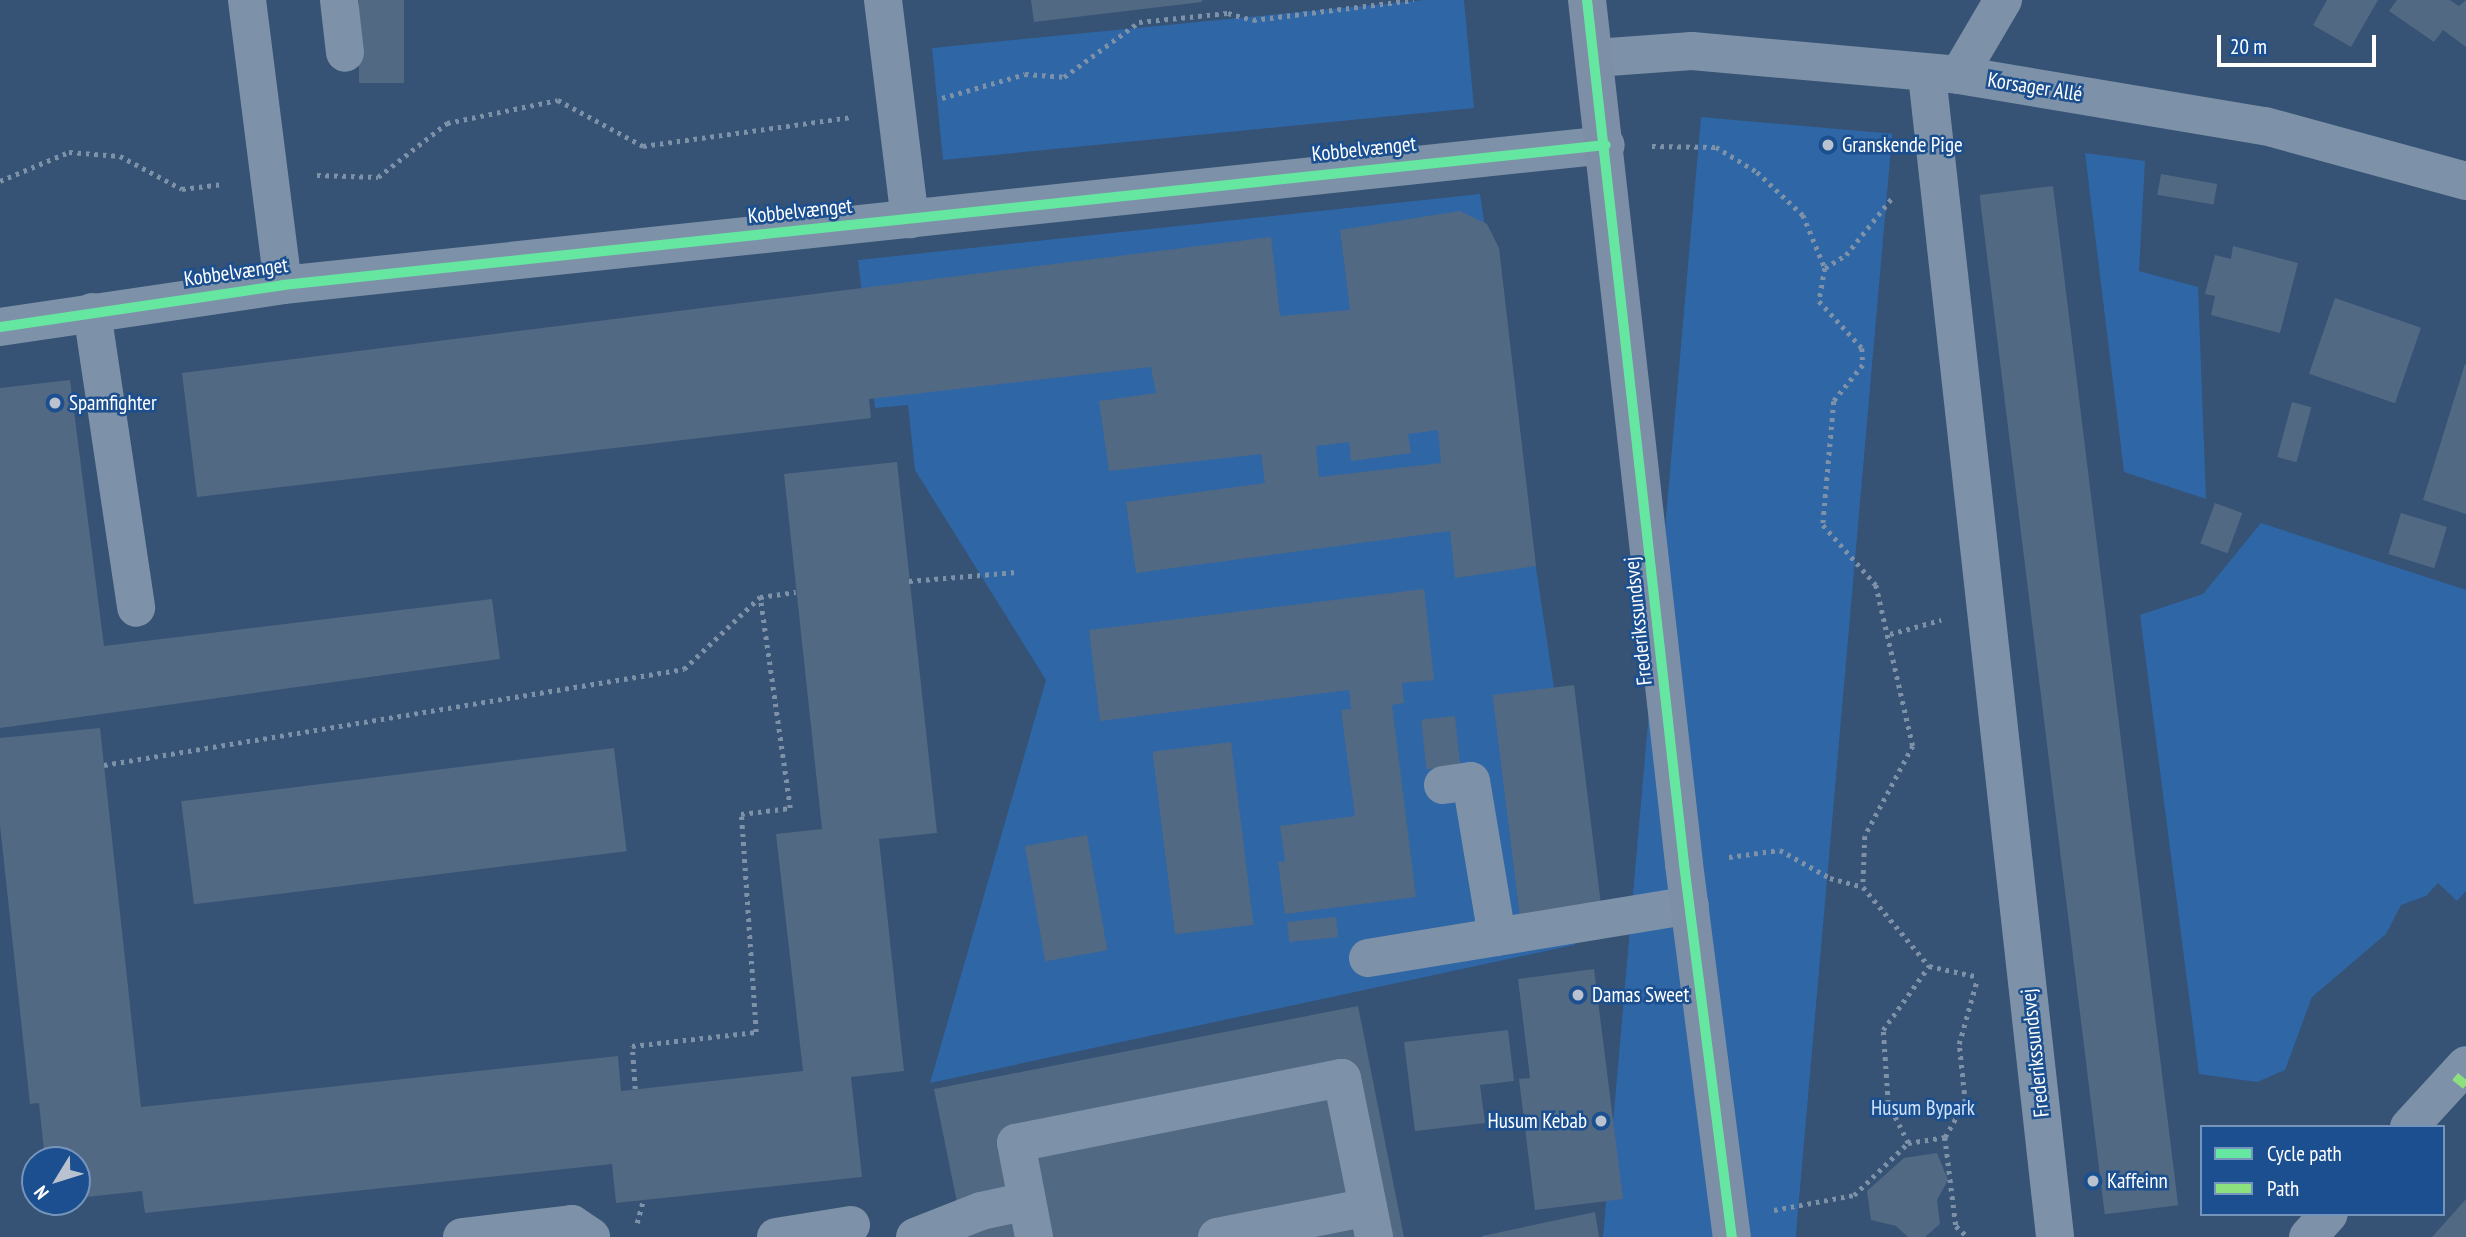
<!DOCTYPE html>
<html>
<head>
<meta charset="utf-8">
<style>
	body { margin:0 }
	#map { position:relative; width:2466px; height:1237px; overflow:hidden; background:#365274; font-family:"PT Sans Narrow",sans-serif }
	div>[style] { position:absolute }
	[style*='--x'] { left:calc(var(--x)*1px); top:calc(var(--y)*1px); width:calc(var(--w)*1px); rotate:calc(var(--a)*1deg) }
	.green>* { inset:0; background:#2f66a5; transform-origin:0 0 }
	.building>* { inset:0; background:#526984; transform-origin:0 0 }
	.path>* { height:4.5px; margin-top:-2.25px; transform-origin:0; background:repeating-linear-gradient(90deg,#7d92a8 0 3.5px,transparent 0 8.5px) }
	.minor>* { height:38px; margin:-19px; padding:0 19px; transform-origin:19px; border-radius:19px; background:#7d92a8 }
	.major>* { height:38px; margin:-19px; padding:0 19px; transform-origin:19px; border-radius:19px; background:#7d8ea7 }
	.quiet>* { height:9px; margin-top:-4.5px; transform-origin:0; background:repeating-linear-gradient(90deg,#8de07e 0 18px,transparent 0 27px) }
	.cycleway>* { height:10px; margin:-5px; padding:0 5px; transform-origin:5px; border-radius:5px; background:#66e7a1 }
	.dots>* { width:19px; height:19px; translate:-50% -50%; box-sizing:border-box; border:4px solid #1b4f8f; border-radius:50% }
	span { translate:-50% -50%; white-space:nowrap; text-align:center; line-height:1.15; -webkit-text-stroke:5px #1b4f8f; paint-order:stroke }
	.street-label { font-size:21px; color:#fff }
	.poi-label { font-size:21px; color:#fff }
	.left { translate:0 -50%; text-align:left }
	.right { translate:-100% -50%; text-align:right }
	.park-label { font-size:21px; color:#cfe3fa }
	.legend { position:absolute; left:2200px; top:1125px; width:245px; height:91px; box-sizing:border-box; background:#1b4f8f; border:2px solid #7695bc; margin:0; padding:9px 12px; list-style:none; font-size:21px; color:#fff }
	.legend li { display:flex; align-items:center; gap:14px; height:35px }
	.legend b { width:35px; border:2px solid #7695bc }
	.north { position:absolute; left:21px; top:1146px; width:70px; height:70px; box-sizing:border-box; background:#1b4f8f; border:2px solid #7695bc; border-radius:50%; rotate:232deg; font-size:19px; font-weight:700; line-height:28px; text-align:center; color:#fff }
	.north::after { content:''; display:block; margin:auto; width:24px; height:32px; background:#b9c2ce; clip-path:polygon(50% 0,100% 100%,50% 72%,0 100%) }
	.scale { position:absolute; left:2217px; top:35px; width:159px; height:32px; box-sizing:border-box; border:4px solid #fff; border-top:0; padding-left:9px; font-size:21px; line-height:24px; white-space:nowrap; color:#fff; -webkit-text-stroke:5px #1b4f8f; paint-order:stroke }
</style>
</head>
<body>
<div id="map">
	<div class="green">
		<i style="clip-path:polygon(1424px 0,1464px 0,1474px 108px,943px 160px,932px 48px)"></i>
		<i style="left:1701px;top:117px;width:192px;height:1129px;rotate:5deg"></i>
		<i style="clip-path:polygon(2085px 153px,2145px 161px,2139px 271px,2198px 287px,2206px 499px,2124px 472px)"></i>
		<i style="clip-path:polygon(1480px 194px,1590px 928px,1574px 945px,930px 1083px,1046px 680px,915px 470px,908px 405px,875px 408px,858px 260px)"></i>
		<i style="clip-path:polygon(2261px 523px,2466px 590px,2466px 891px,2457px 901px,2438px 883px,2426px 896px,2401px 905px,2386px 934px,2312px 997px,2285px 1070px,2257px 1082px,2199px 1074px,2140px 615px,2203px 594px)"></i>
	</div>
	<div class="building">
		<i style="left:359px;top:0;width:45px;height:83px"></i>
		<i style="clip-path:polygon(1031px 0,1202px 0,1202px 2px,1034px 22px)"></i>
		<i style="clip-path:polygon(2327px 0,2378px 0,2351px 47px,2313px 25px)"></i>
		<i style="clip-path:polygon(2397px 0,2450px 0,2459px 6px,2466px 0,2466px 47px,2443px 30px,2434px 42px,2389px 11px)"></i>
		<i style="left:2161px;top:174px;width:57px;height:21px;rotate:10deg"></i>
		<i style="left:2053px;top:186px;width:1027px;height:74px;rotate:83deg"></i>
		<i style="clip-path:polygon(evenodd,1460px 211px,1487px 224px,1499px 248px,1536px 566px,1455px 578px,1450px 531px,1136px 573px,1126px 502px,1265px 483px,1261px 454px,1109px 471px,1099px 401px,1156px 393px,1151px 367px,869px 399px,871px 418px,197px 497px,182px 373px,1271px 237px,1280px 316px,1350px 310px,1340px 230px,1460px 211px,1438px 430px,1441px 463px,1319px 477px,1316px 446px,1349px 442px,1351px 461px,1411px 453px,1408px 434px,1438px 430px)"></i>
		<i style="clip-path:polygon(2233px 246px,2298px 263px,2280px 333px,2211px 315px,2215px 296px,2205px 294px,2215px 255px,2231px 259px)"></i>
		<i style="left:2335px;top:298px;width:91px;height:80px;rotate:19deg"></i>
		<i style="clip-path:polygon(2465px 364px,2466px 364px,2466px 514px,2423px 500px)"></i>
		<i style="clip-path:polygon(70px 380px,104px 646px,492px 599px,500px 659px,0 728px,0 388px)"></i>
		<i style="left:2292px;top:402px;width:20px;height:57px;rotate:15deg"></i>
		<i style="clip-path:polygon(897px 462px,937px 833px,879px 839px,904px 1071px,851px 1077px,862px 1177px,616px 1203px,612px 1164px,145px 1213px,142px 1191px,77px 1198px,77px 1160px,45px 1160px,39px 1103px,30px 1104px,0 825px,0 738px,100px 728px,141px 1107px,618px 1056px,621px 1091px,803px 1071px,776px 834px,822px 829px,784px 474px)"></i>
		<i style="left:2215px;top:503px;width:29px;height:43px;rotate:20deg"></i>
		<i style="left:2401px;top:513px;width:48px;height:43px;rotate:17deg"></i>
		<i style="clip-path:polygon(1424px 589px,1434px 680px,1402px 683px,1404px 703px,1392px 705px,1416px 897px,1285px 914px,1278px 862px,1285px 861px,1280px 826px,1355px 816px,1341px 710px,1351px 709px,1349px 690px,1100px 721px,1089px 630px)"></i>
		<i style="left:1574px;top:685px;width:228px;height:82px;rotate:83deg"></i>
		<i style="left:1455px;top:716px;width:50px;height:34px;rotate:84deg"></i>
		<i style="left:1231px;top:742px;width:184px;height:79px;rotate:83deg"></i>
		<i style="left:614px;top:748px;width:104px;height:436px;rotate:83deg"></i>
		<i style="left:1087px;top:835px;width:117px;height:63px;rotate:80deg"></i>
		<i style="left:1336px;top:917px;width:20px;height:49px;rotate:84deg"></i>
		<i style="clip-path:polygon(1594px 969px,1623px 1199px,1535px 1210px,1519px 1079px,1530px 1078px,1518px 979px)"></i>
		<i style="clip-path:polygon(1358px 1006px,1404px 1237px,964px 1237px,934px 1089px)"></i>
		<i style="clip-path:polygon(1508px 1030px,1514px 1081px,1480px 1085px,1485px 1123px,1415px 1131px,1404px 1042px)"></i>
		<i style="clip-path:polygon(1937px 1153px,1948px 1180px,1937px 1200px,1940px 1224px,1925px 1237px,1908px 1237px,1896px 1226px,1871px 1220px,1867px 1191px,1904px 1158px)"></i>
		<i style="clip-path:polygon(2466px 1199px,2466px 1237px,2432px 1237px)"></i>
		<i style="clip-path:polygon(1595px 1212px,1599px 1237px,1482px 1237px,1482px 1236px)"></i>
	</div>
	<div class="path">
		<i style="--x:942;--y:98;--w:86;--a:-16.1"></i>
		<i style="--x:1025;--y:74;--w:39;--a:4"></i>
		<i style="--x:1064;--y:77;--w:93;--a:-36.3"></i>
		<i style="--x:1139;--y:22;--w:89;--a:-5.8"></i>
		<i style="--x:1228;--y:13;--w:26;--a:16"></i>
		<i style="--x:1253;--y:20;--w:162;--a:-7.1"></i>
		<i style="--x:1652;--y:146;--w:64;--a:0.9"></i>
		<i style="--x:1716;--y:147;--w:48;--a:31.4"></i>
		<i style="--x:1757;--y:172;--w:63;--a:43.1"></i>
		<i style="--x:1803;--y:215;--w:57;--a:67.5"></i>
		<i style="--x:1825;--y:268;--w:34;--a:100"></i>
		<i style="--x:1819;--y:301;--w:64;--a:47.5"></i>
		<i style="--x:1862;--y:348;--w:17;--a:87"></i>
		<i style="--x:1863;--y:365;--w:46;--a:128.9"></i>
		<i style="--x:1834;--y:401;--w:124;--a:95.1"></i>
		<i style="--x:1823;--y:525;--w:80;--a:48.5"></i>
		<i style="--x:1876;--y:585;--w:165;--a:77.1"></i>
		<i style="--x:1913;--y:746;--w:102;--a:118.1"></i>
		<i style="--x:1865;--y:836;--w:51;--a:92.2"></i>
		<i style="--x:1863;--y:887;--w:103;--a:50.1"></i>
		<i style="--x:1929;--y:966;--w:51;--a:12.4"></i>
		<i style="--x:317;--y:175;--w:61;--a:1.9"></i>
		<i style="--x:378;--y:177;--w:88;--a:-38"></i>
		<i style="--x:447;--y:123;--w:113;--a:-11.7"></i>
		<i style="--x:558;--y:100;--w:97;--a:28.4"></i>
		<i style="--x:643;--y:146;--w:210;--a:-7.9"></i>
		<i style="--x:0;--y:181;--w:75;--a:-22.8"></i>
		<i style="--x:69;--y:152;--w:51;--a:4.5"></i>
		<i style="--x:120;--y:156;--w:70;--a:28"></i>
		<i style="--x:182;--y:189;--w:39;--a:-7"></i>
		<i style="--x:1825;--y:268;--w:25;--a:-32"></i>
		<i style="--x:1846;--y:255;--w:72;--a:-51.2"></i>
		<i style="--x:909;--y:581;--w:108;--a:-4.8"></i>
		<i style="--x:1890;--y:634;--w:53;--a:-15.4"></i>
		<i style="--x:104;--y:765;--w:588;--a:-9.4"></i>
		<i style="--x:684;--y:669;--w:105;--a:-43.5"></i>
		<i style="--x:760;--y:597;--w:36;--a:-8"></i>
		<i style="--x:1729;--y:857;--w:51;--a:-7.8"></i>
		<i style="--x:1780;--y:850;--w:57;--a:29.2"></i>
		<i style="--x:1830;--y:878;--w:34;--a:15"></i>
		<i style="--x:635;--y:1089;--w:43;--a:-94"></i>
		<i style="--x:632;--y:1046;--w:125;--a:-6.4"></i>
		<i style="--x:756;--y:1032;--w:219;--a:-93.9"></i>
		<i style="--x:741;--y:814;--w:49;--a:-7"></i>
		<i style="--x:790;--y:808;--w:213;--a:-98.1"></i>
		<i style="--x:1945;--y:1137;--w:90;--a:83"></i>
		<i style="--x:1956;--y:1226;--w:16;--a:43"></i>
		<i style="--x:1908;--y:1143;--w:45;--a:-116.6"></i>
		<i style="--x:1888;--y:1103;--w:73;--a:-93.9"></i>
		<i style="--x:1883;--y:1030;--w:79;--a:-54.3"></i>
		<i style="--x:1774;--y:1210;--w:81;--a:-10.6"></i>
		<i style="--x:1854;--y:1195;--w:75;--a:-43.9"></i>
		<i style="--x:1908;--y:1143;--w:37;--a:-9"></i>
		<i style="--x:1945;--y:1137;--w:40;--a:-60.3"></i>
		<i style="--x:1965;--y:1102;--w:58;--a:-95.9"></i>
		<i style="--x:1959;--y:1044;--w:66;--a:-74.3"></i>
		<i style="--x:637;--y:1223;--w:23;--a:-75"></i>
	</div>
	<div class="minor">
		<i style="--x:247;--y:0;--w:287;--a:82.8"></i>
		<i style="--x:339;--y:0;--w:53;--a:83.5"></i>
		<i style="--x:883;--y:0;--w:221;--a:83"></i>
		<i style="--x:1595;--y:58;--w:97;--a:-4.1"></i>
		<i style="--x:1692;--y:51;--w:268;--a:5.1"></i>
		<i style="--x:1959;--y:75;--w:310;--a:9.5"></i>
		<i style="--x:2265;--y:126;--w:208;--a:15.3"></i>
		<i style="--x:1927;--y:75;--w:1169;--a:83.71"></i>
		<i style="--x:1959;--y:75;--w:87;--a:-59.6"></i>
		<i style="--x:92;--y:312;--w:299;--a:81.5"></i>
		<i style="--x:0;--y:327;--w:286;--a:-8.4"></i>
		<i style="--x:283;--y:285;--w:1330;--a:-6.04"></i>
		<i style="--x:1443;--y:785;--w:28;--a:-8"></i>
		<i style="--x:1471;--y:781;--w:158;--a:80.5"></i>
		<i style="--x:1368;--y:958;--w:326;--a:-9.3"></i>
		<i style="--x:2409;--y:1127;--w:84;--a:-47.4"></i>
		<i style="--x:462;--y:1237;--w:111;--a:-6.7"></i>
		<i style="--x:572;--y:1224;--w:23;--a:34"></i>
		<i style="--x:776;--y:1237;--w:76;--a:-9.1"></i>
		<i style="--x:915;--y:1237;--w:71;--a:-21.5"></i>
		<i style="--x:981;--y:1211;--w:47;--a:-12.3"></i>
		<i style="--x:1034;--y:1237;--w:96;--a:-100.8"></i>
		<i style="--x:1016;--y:1143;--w:332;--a:-11.3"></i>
		<i style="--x:1342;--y:1078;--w:162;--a:78.6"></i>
		<i style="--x:1217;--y:1237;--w:154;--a:-11.2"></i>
		<i style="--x:2308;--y:1237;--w:31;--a:-48"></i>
	</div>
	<div class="major">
		<i style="--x:1587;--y:0;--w:869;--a:83.59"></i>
		<i style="--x:1684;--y:864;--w:376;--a:82.7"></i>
	</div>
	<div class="quiet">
		<i style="--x:2455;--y:1076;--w:14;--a:39"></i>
	</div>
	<div class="cycleway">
		<i style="--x:1587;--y:0;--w:869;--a:83.59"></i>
		<i style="--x:1684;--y:864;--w:376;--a:82.7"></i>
		<i style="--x:0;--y:327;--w:286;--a:-8.4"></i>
		<i style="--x:283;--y:285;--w:1330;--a:-6.04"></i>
	</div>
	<div class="dots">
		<i style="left:1828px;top:145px;background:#b9c2ce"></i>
		<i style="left:55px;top:403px;background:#b9c2ce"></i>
		<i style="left:1578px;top:995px;background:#b9c2ce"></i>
		<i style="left:1601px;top:1121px;background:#b9c2ce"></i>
		<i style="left:2093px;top:1181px;background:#b9c2ce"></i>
	</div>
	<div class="street-label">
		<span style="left:2035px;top:87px;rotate:9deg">Korsager Allé</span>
		<span style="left:1364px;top:149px;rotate:-6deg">Kobbelvænget</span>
		<span style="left:800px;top:211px;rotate:-6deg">Kobbelvænget</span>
		<span style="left:236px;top:272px;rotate:-8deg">Kobbelvænget</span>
		<span style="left:1638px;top:621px;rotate:-96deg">Frederikssundsvej</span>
		<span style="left:2035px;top:1053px;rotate:-96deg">Frederikssundsvej</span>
	</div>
	<div class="poi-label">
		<span class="left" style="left:1842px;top:145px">Granskende Pige</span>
		<span class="left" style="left:69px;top:403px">Spamfighter</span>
		<span class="left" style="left:1592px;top:995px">Damas Sweet</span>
		<span class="right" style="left:1587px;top:1121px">Husum Kebab</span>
		<span class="left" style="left:2107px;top:1181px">Kaffeinn</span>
	</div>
	<div class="park-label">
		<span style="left:1923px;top:1108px">Husum Bypark</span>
	</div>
	<ul class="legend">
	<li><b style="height:9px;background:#66e7a1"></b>Cycle path</li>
	<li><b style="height:9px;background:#8de07e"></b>Path</li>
	</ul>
	<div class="north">N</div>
	<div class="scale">20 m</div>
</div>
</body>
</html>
